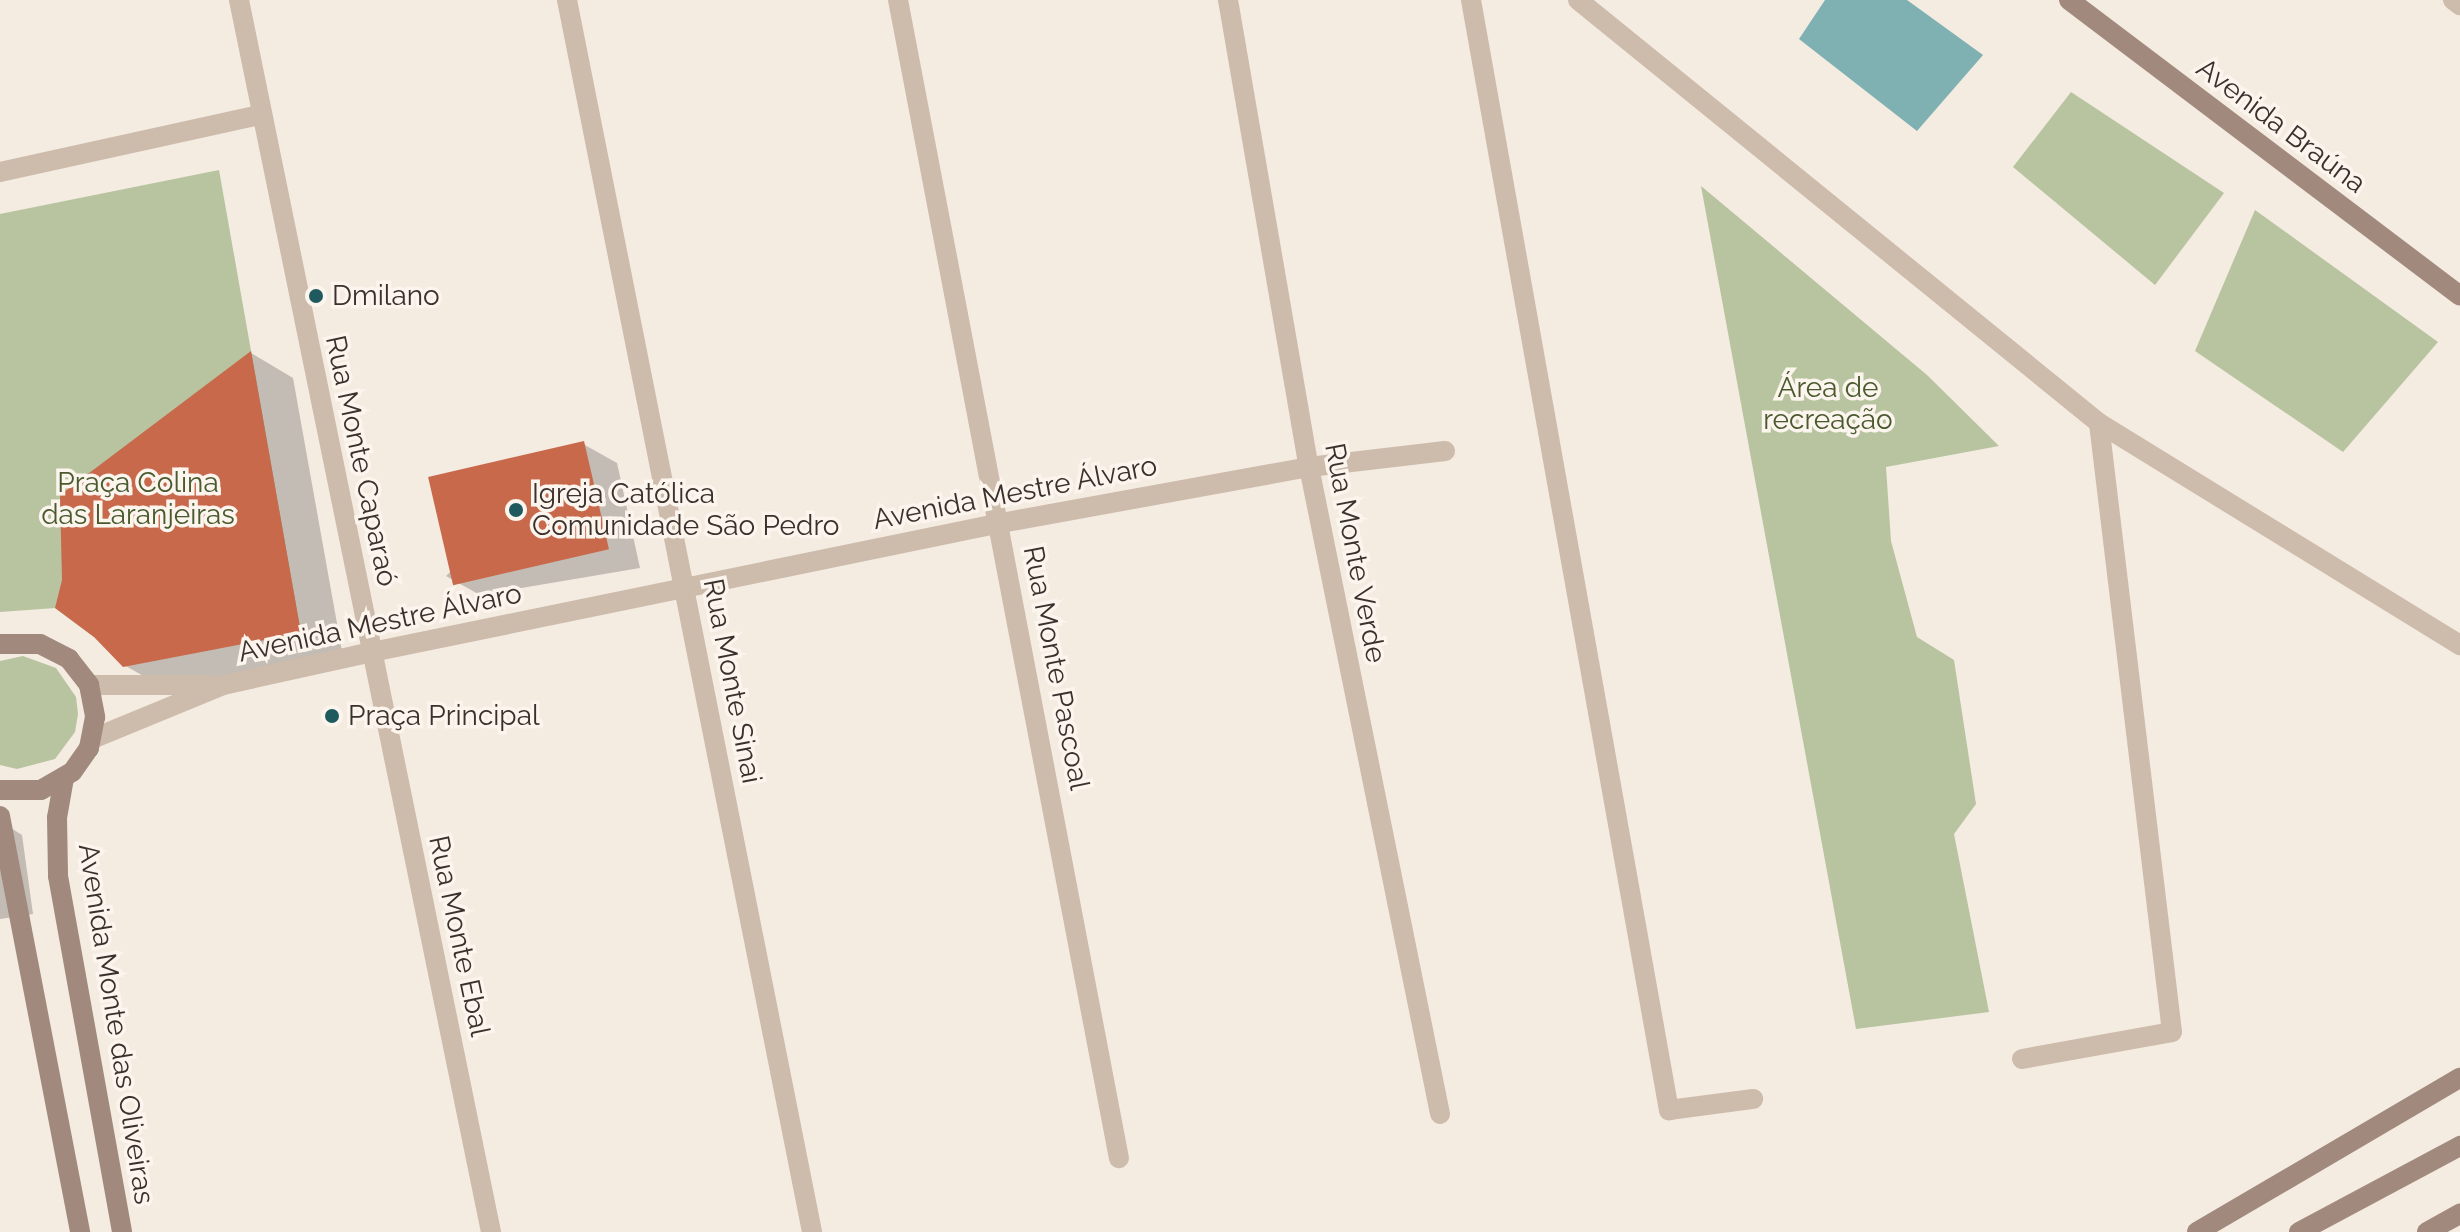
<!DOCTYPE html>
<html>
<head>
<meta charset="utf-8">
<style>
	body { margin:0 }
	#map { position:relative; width:2460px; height:1232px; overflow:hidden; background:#f4ebe1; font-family:Raleway,sans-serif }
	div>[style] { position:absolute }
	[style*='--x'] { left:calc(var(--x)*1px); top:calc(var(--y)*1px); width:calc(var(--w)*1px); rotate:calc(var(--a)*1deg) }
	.green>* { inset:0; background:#b8c4a0 }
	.water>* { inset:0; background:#7fb0b2 }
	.shadow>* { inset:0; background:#0003 }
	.building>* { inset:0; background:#c8694b; transform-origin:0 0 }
	.street>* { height:20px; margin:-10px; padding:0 10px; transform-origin:10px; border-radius:10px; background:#cdbbac }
	.secondary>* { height:20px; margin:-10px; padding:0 10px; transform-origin:10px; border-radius:10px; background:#a18a7d }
	.dots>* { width:22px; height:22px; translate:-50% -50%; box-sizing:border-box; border:4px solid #fbf5ee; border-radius:50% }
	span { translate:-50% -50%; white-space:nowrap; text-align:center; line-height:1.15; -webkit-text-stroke:7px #fbf5ee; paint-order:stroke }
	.street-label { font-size:28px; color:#3b302b }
	.poi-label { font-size:28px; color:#3b302b }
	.left { translate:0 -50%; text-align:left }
	.park-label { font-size:28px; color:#4a5a2e }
</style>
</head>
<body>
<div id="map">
	<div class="green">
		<i style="clip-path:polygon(2071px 92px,2224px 193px,2155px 285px,2013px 167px)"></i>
		<i style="clip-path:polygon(219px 170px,301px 633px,94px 637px,55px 608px,0 612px,0 214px)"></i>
		<i style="clip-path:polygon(1701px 186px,1927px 375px,1999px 446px,1886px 467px,1891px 541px,1917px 637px,1954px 660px,1976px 804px,1954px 834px,1989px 1012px,1856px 1029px)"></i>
		<i style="clip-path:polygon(2255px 210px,2438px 342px,2343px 452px,2195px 351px)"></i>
		<i style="clip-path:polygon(23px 656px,56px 668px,76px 697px,78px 714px,75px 732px,55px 759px,17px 769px,0 765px,0 661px)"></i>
	</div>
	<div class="water">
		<i style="clip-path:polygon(1825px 0,1907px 0,1983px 55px,1917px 131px,1799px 39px)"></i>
	</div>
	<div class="shadow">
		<i style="clip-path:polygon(251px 353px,293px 378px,343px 657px,168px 690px,124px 665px)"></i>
		<i style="clip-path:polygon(583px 444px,617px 463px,640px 568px,480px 595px,446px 576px)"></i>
		<i style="clip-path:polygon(0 821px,22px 835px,33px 914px,0 919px)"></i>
	</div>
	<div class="building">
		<i style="clip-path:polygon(251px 351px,301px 633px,123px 667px,94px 637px,55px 608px,62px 580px,60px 495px)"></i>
		<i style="left:584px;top:441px;width:111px;height:160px;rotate:77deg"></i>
	</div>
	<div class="street">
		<i style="--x:239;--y:0;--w:1258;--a:78.44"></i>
		<i style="--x:567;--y:0;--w:1256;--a:78.75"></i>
		<i style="--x:898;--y:0;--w:1179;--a:79.2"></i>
		<i style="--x:1228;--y:0;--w:474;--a:80.2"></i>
		<i style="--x:1309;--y:467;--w:660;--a:78.55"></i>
		<i style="--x:1471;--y:0;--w:1128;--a:79.89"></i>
		<i style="--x:1669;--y:1110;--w:85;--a:-7.5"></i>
		<i style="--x:1578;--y:0;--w:671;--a:39.07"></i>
		<i style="--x:2099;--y:423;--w:424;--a:31.6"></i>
		<i style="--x:2453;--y:0;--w:9;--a:36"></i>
		<i style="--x:0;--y:172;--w:266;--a:-12.4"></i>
		<i style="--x:89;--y:685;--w:122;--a:0"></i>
		<i style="--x:92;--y:739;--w:142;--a:-22.4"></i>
		<i style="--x:223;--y:685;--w:153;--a:-12.5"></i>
		<i style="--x:372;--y:652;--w:642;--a:-11.59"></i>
		<i style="--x:1001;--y:523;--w:313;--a:-10.3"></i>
		<i style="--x:1309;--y:467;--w:137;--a:-6.7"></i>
		<i style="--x:2022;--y:1059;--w:152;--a:-10.2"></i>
		<i style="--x:2172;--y:1032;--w:613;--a:-96.84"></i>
	</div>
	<div class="secondary">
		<i style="--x:2069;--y:0;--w:490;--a:37.1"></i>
		<i style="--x:0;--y:644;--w:40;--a:0"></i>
		<i style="--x:40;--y:644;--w:33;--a:27"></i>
		<i style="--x:69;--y:659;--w:33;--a:52"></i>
		<i style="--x:89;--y:685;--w:33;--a:79"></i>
		<i style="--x:95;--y:717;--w:32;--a:101"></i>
		<i style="--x:89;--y:748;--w:29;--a:125"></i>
		<i style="--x:72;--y:772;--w:36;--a:150"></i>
		<i style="--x:41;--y:790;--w:41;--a:180"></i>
		<i style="--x:64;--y:778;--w:40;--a:100"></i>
		<i style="--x:57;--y:817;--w:59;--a:89"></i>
		<i style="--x:58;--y:876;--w:362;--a:79.8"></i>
		<i style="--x:0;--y:816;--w:424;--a:79.1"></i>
		<i style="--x:2197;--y:1232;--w:305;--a:-30.4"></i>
		<i style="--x:2299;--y:1232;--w:183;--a:-28.1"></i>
		<i style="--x:2427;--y:1232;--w:38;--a:-29"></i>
	</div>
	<div class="dots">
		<i style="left:316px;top:296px;background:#1f5a5e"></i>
		<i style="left:516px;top:510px;background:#1f5a5e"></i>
		<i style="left:332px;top:716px;background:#1f5a5e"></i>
	</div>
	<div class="street-label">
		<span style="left:2281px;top:126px;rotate:37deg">Avenida Braúna</span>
		<span style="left:361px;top:461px;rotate:78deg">Rua Monte Caparaó</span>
		<span style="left:1015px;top:493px;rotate:-11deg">Avenida Mestre Álvaro</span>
		<span style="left:1355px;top:553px;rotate:79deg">Rua Monte Verde</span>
		<span style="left:380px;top:623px;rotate:-12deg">Avenida Mestre Álvaro</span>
		<span style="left:1056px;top:668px;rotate:79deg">Rua Monte Pascoal</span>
		<span style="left:732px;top:681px;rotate:79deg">Rua Monte Sinai</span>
		<span style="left:459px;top:936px;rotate:78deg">Rua Monte Ebal</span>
		<span style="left:116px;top:1024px;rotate:81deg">Avenida Monte das Oliveiras</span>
	</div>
	<div class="poi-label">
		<span class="left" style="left:332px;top:296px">Dmilano</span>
		<span class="left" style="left:532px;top:510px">Igreja Católica<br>Comunidade São Pedro</span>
		<span class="left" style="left:348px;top:716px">Praça Principal</span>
	</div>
	<div class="park-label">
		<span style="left:1828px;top:404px">Área de<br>recreação</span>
		<span style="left:138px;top:499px">Praça Colina<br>das Laranjeiras</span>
	</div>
</div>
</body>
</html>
